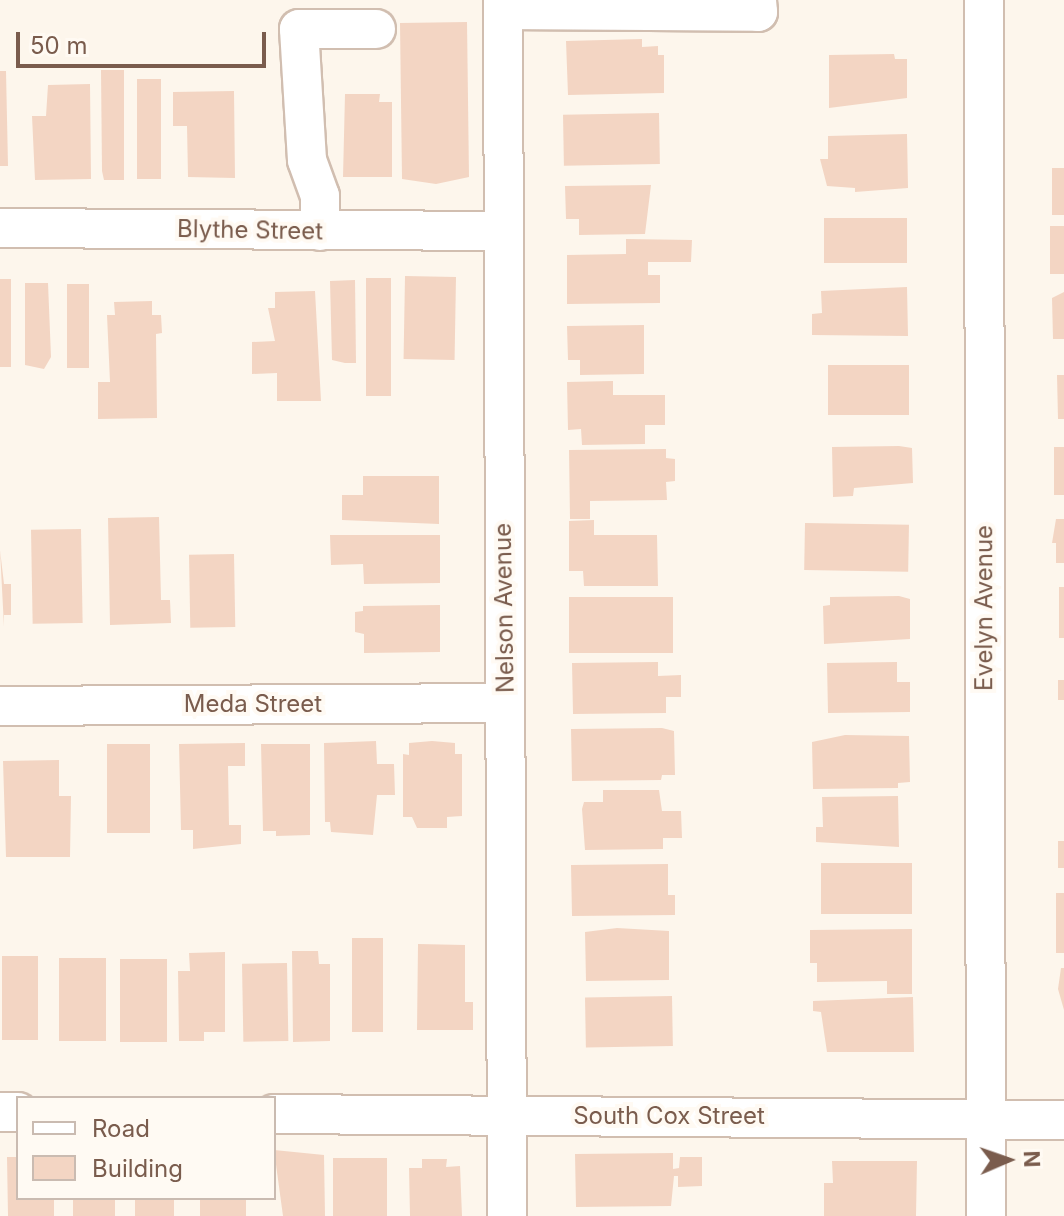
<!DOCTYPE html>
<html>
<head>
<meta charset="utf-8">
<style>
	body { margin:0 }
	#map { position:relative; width:1064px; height:1216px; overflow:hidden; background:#fdf6ec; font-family:Inter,sans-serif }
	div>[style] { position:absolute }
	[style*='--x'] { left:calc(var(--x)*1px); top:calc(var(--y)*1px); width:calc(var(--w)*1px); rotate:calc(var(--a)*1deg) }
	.building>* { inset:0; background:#f3d5c3; transform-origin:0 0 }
	.roads { filter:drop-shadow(2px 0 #d1beb0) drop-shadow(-2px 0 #d1beb0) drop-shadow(0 2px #d1beb0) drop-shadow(0 -2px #d1beb0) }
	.minor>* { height:38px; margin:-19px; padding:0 19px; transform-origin:19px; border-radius:19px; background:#fff }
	span { translate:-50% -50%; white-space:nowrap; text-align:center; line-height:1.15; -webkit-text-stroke:8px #fffaf3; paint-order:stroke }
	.street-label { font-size:24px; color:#7a5c4d }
	.legend { position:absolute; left:16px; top:1096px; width:260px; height:104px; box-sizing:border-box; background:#fffaf3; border:2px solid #cabbb1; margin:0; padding:10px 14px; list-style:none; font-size:24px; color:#7a5c4d }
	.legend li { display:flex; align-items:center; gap:16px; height:40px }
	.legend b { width:40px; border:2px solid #cabbb1 }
	.north { position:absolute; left:968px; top:1120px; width:80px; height:80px; -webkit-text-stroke:6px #fffaf3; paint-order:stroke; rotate:88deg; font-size:22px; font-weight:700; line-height:32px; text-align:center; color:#7a5c4d }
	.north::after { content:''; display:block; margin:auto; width:28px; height:36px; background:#7a5c4d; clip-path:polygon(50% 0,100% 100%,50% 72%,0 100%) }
	.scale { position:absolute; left:16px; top:32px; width:250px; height:36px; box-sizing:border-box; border:4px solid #7a5c4d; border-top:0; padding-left:10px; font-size:24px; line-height:28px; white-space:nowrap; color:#7a5c4d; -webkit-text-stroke:6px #fffaf3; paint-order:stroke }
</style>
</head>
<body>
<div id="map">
	<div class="building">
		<i style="clip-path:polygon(467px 22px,469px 177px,436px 184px,402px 179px,400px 23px)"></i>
		<i style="clip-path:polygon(642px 39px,642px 47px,658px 46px,658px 55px,664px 55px,664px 93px,568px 95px,566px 41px)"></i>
		<i style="clip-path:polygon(894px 54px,895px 59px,907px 59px,907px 98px,829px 108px,829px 55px)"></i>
		<i style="clip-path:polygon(101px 70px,124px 70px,124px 180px,104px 180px,102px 171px)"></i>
		<i style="clip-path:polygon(0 71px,6px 71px,8px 166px,0 166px)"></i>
		<i style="left:137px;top:79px;width:24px;height:100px"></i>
		<i style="clip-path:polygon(90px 84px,91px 179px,35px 180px,32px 116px,46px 116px,48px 85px)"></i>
		<i style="clip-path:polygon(234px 91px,235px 178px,188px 177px,187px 126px,173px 126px,173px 92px)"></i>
		<i style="clip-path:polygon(345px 94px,380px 94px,379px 102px,392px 102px,392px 177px,343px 177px)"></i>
		<i style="left:659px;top:113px;width:51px;height:96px;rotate:89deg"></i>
		<i style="clip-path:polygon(907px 134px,908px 188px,855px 192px,855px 188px,827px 186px,820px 159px,828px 159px,828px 136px)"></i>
		<i style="left:1052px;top:168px;width:12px;height:47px"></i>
		<i style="clip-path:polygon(651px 185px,645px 234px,579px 235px,579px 219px,566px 219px,565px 186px)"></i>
		<i style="left:907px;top:218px;width:45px;height:83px;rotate:90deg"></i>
		<i style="left:1050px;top:226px;width:14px;height:48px"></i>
		<i style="clip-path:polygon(626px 239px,692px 240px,691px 262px,648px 262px,648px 275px,660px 275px,660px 303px,567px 304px,567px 255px,626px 254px)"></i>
		<i style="left:456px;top:277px;width:83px;height:51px;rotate:91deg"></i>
		<i style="left:366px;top:278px;width:25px;height:118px"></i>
		<i style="left:0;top:279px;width:11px;height:88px"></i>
		<i style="clip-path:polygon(355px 280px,356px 363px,345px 363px,332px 360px,330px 281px)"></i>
		<i style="clip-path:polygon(25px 283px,48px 283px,51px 357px,44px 369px,25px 365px)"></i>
		<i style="left:67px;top:284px;width:22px;height:84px"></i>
		<i style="clip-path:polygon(907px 287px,908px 336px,812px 335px,812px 314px,822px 313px,821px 291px)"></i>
		<i style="clip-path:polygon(315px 291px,321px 401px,277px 401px,277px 373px,252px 374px,252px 342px,275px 341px,268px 308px,275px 308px,275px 292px)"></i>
		<i style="clip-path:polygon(1064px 292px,1064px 339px,1053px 339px,1052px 298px)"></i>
		<i style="clip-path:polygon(152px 301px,152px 315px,161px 315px,162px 333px,156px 334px,157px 418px,98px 419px,98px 382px,110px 382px,107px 315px,115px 315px,114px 302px)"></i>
		<i style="clip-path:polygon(644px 325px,644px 374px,580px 375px,580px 360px,568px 360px,567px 326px)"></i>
		<i style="left:828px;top:365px;width:81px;height:50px"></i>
		<i style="clip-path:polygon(1057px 375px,1064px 375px,1064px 419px,1058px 419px)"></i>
		<i style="clip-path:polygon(613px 381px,613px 395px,665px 395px,665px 425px,645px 425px,645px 444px,582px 445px,581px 429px,568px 430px,567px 382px)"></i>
		<i style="clip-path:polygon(899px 446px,912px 448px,913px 483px,854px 488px,853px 496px,833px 497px,832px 447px)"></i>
		<i style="left:1054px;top:447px;width:10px;height:48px"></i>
		<i style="clip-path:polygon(666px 449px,666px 458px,675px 459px,675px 481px,666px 482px,667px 500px,590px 501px,590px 519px,570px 519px,569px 450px)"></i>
		<i style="clip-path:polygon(363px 476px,439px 476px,439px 524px,342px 520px,342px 495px,363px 495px)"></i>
		<i style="clip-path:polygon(159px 517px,161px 600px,170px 600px,171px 623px,110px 625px,108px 518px)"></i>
		<i style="clip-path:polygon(1056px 519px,1064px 519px,1064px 563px,1056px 563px,1056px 543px,1052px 543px)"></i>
		<i style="clip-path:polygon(594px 520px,594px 535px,657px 535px,658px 586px,584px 586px,583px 571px,569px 571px,569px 521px)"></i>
		<i style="left:805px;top:523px;width:104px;height:47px;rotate:1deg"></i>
		<i style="left:81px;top:529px;width:94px;height:50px;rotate:89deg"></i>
		<i style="clip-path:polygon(330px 535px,440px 535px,440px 583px,364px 584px,363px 564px,331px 565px)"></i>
		<i style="clip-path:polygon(0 550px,4px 584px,11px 584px,11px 615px,4px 615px,4px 627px)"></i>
		<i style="left:234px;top:554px;width:73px;height:45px;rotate:89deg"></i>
		<i style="left:1059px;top:587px;width:5px;height:51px"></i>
		<i style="clip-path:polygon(899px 596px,910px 599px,910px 639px,824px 644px,823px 606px,830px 605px,830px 597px)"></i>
		<i style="left:673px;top:597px;width:56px;height:104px;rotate:90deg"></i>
		<i style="clip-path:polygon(440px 605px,440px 652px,364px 653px,364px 634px,355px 632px,355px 612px,363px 611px,363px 606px)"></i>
		<i style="clip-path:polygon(658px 662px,658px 676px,681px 675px,681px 697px,666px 697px,666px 713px,573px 714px,572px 663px)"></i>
		<i style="clip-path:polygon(897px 662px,897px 682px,910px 682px,910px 712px,828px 713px,827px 663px)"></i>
		<i style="left:1064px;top:680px;width:20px;height:6px;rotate:90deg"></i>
		<i style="clip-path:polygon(662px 728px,674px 731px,675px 775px,662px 775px,661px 780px,572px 781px,571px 729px)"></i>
		<i style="clip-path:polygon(845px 735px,909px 736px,910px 782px,898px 783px,898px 788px,813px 789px,812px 742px)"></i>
		<i style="clip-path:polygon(376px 741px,377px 764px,394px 764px,395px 795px,377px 795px,373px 835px,331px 832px,330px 822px,325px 822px,324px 743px)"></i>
		<i style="clip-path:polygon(432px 741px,455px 743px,455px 754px,462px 754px,462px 816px,447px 817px,447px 828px,417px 828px,412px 817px,403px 817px,403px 754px,409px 755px,409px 743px)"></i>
		<i style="clip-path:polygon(245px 743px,245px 766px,228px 766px,229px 825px,241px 825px,241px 844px,193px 849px,193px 830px,181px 830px,179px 744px)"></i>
		<i style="left:107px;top:744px;width:43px;height:89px"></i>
		<i style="clip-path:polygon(261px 744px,310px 744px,310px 835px,276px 836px,276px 831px,263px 831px)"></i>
		<i style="clip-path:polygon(59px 760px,59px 796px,71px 796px,70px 857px,6px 857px,3px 761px)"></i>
		<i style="clip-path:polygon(603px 790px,659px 790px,662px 811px,681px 811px,682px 838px,663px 838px,663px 849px,585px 850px,582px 809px,584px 802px,603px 802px)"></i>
		<i style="clip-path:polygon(898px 796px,899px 847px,816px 842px,816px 827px,823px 827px,822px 797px)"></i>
		<i style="left:1064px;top:841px;width:27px;height:6px;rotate:90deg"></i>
		<i style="left:821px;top:863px;width:91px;height:51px"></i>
		<i style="clip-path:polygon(668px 864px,668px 895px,675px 895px,675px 915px,572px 916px,571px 865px)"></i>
		<i style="left:1056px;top:893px;width:8px;height:60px"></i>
		<i style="clip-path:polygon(617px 928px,669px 931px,669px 980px,586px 981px,585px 932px)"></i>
		<i style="clip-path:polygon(912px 929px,912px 994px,887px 994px,887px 981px,817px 982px,817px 963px,810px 963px,810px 930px)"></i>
		<i style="left:352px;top:938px;width:31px;height:94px"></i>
		<i style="clip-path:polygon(418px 944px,465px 945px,465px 1002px,473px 1002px,473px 1030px,417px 1030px)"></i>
		<i style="clip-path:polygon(292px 951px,318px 951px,319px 964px,330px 964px,330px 1041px,293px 1042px)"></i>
		<i style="clip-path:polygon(225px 952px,225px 1032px,204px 1032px,204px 1041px,179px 1041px,178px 971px,190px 971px,189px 953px)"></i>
		<i style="left:38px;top:956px;width:84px;height:36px;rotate:90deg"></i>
		<i style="left:59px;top:958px;width:47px;height:83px"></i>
		<i style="left:120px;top:959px;width:47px;height:83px"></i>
		<i style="left:287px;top:963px;width:78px;height:45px;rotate:89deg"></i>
		<i style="clip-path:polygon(1061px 968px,1064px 968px,1064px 1010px,1058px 989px)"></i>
		<i style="left:672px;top:996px;width:50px;height:87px;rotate:89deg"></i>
		<i style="clip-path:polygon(913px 997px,914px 1052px,827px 1052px,821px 1012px,813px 1011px,813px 1001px)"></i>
		<i style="clip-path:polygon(274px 1150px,324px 1155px,325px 1216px,283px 1216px)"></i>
		<i style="clip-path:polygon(673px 1153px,673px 1169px,679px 1168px,680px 1157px,702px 1157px,702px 1186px,678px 1187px,678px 1176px,674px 1176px,671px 1206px,576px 1207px,575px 1154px)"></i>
		<i style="clip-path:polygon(7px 1157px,18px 1157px,18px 1198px,54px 1198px,54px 1216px,8px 1216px)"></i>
		<i style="left:333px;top:1158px;width:54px;height:58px"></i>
		<i style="clip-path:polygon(422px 1159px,447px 1159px,446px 1167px,460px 1166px,462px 1216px,410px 1216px,409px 1168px,422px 1168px)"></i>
		<i style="clip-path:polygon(832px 1161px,917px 1161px,916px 1216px,824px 1216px,824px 1183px,833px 1183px)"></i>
		<i style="left:73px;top:1198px;width:42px;height:18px"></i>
		<i style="left:135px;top:1198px;width:39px;height:18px"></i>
		<i style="left:200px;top:1198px;width:46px;height:18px"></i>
	</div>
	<div class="roads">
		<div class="minor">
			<i style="--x:503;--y:0;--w:1216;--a:89.81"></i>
			<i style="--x:984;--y:0;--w:1216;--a:89.91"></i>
			<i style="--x:503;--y:10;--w:255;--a:0.4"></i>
			<i style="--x:758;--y:12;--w:12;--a:-95"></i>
			<i style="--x:0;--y:228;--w:501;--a:0.34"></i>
			<i style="--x:320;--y:231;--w:35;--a:-90"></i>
			<i style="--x:320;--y:196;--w:38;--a:-110"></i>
			<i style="--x:307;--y:160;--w:131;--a:-93.5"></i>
			<i style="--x:299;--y:29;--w:77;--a:0"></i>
			<i style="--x:0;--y:706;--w:505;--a:-0.34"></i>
			<i style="--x:0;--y:1112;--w:18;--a:0"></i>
			<i style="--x:274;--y:1114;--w:790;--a:0.44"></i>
		</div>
	</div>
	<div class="street-label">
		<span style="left:250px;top:230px;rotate:1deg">Blythe Street</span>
		<span style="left:504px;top:608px;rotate:-91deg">Nelson Avenue</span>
		<span style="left:984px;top:608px;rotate:-90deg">Evelyn Avenue</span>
		<span style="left:253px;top:704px">Meda Street</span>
		<span style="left:669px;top:1116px">South Cox Street</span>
	</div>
	<ul class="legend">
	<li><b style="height:10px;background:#fff"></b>Road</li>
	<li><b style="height:22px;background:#f3d5c3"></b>Building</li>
	</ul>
	<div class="north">N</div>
	<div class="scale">50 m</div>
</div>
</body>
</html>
